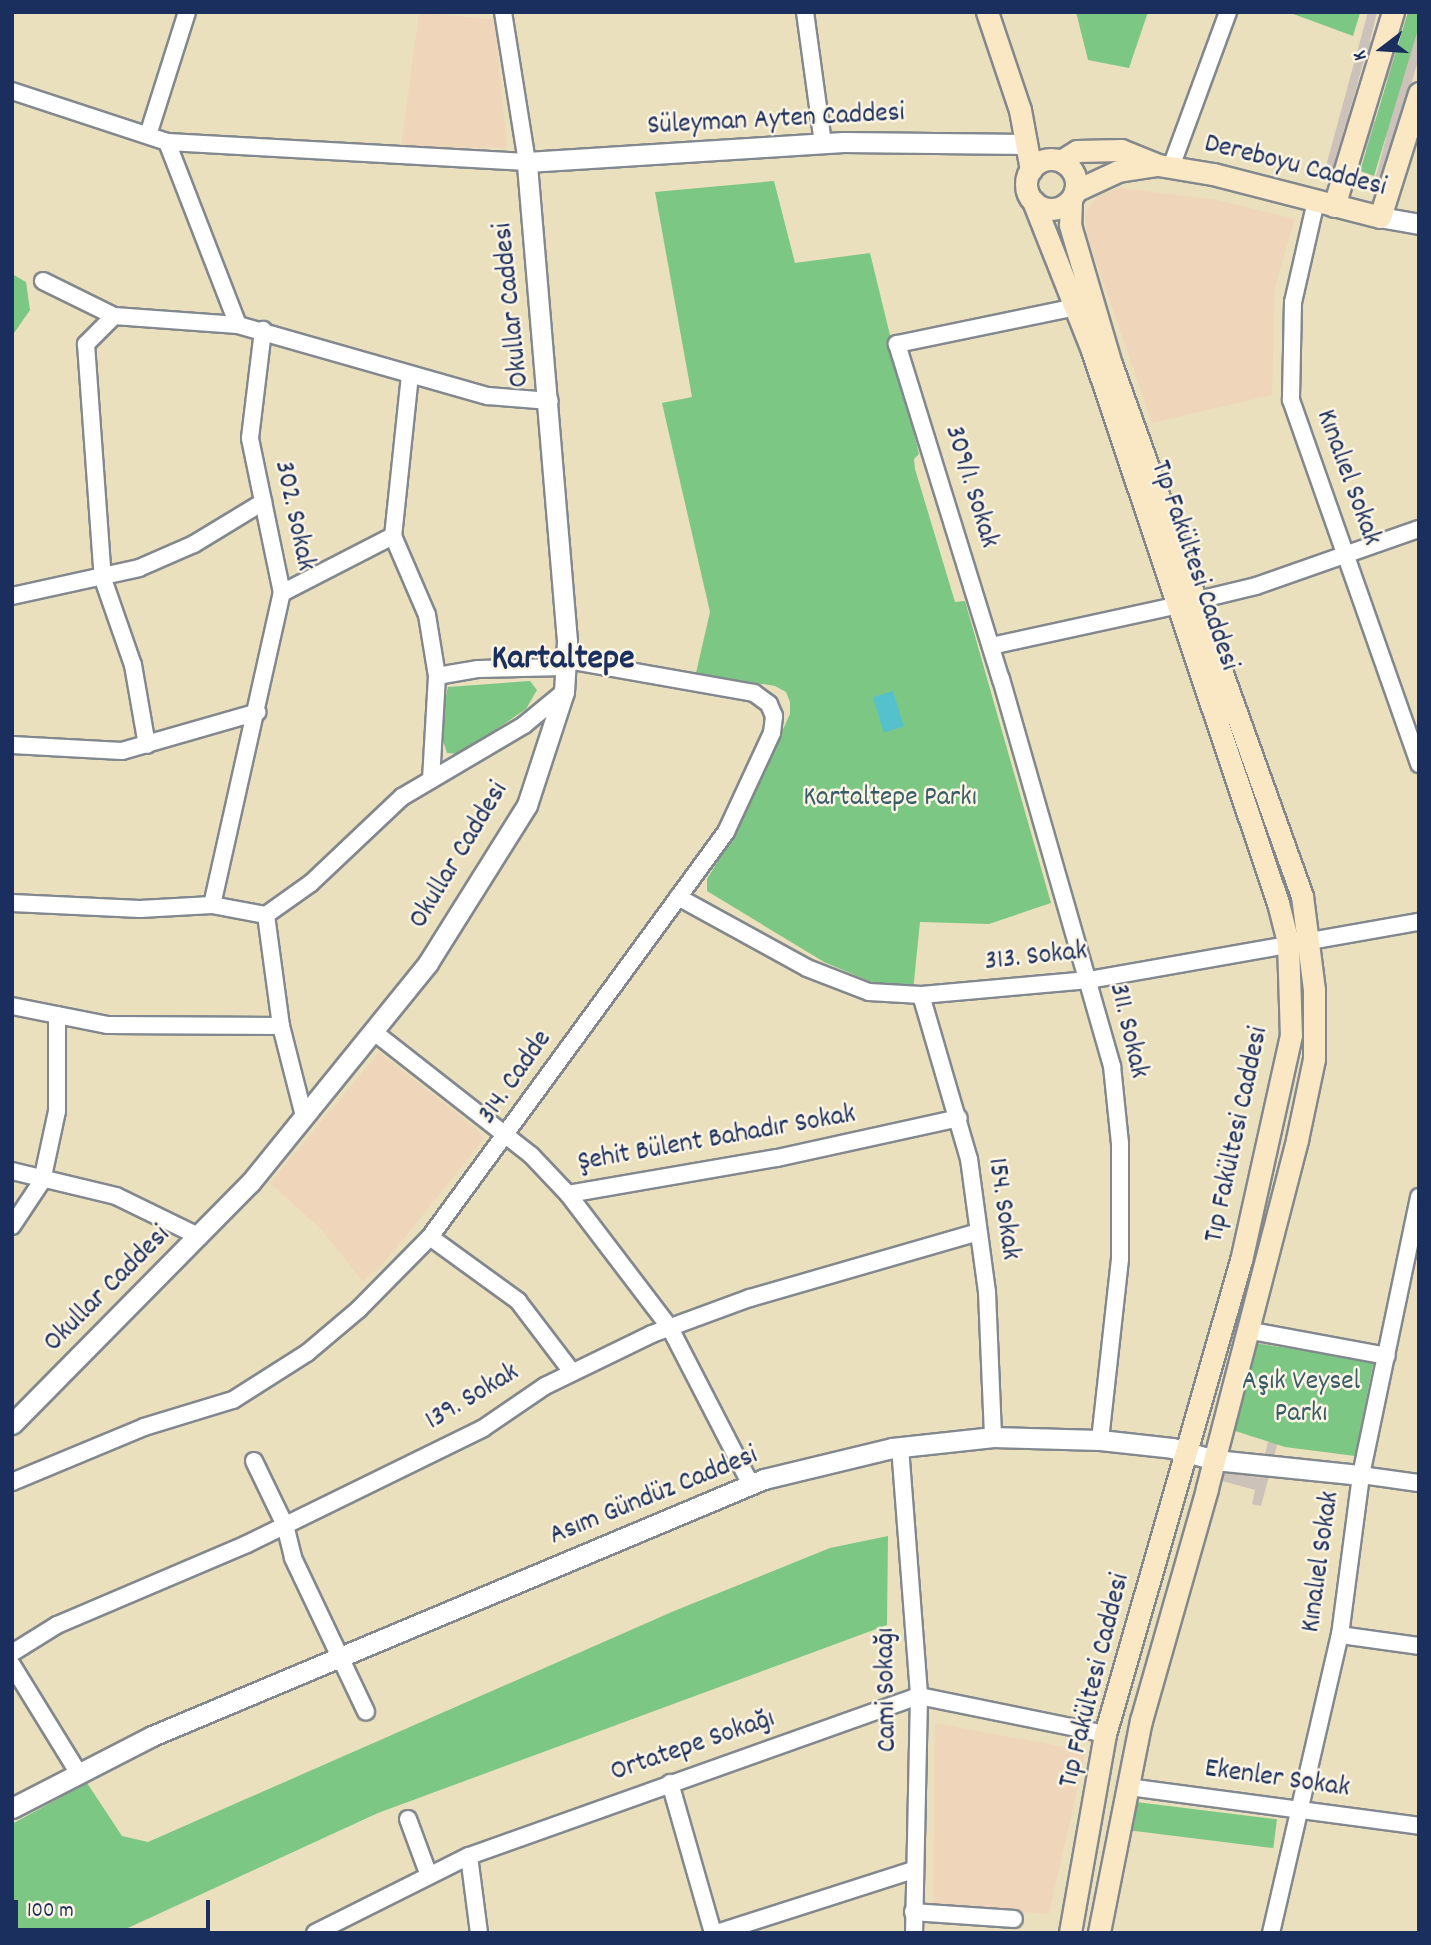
<!DOCTYPE html>
<html>
<head>
<meta charset="utf-8">
<style>
	body { margin:0 }
	#map { position:relative; width:1431px; height:1945px; overflow:hidden; background:#eae0bd; font-family:Dekko,sans-serif }
	div>[style] { position:absolute }
	[style*='--x'] { left:calc(var(--x)*1px); top:calc(var(--y)*1px); width:calc(var(--w)*1px); rotate:calc(var(--a)*1deg) }
	.built>* { inset:0; background:#efd6bb }
	.industrial>* { inset:0; background:#cdc2b9 }
	.green>* { inset:0; background:#7cc784; transform-origin:0 0 }
	.water>* { inset:0; background:#54c1cd; transform-origin:0 0 }
	.roads { filter:drop-shadow(2px 0 #82888e) drop-shadow(-2px 0 #82888e) drop-shadow(0 2px #82888e) drop-shadow(0 -2px #82888e) }
	.minor>* { height:16px; margin:-8px; padding:0 8px; transform-origin:8px; border-radius:8px; background:#fff }
	.tertiary>* { height:19px; margin:-9.5px; padding:0 9.5px; transform-origin:9.5px; border-radius:9.5px; background:#fff }
	.secondary>* { height:21px; margin:-10.5px; padding:0 10.5px; transform-origin:10.5px; border-radius:10.5px; background:#fae7c3 }
	.secondary>.ring { margin:-10.5px; padding:0; box-sizing:content-box; background:none; border:21px solid #fae7c3; border-radius:50% }
	span { translate:-50% -50%; white-space:nowrap; text-align:center; line-height:1.15; -webkit-text-stroke:5px #fcf5e5; paint-order:stroke }
	.street-label { font-size:28px; color:#1b2f5e }
	.park-label { font-size:28px; color:#385d69 }
	.district-label { font-size:35px; color:#1b2f5e; font-weight:700 }
	.frame { position:absolute; inset:0; border:14px solid #1b2f5e; pointer-events:none }
	.north { position:absolute; left:1347px; top:14px; width:70px; height:70px; -webkit-text-stroke:5px #fcf5e5; paint-order:stroke; rotate:253deg; font-size:19px; font-weight:700; line-height:28px; text-align:center; color:#1b2f5e }
	.north::after { content:''; display:block; margin:auto; width:24px; height:32px; background:#1b2f5e; clip-path:polygon(50% 0,100% 100%,50% 72%,0 100%) }
	.scale { position:absolute; left:14px; top:1900px; width:196px; height:32px; box-sizing:border-box; border:4px solid #1b2f5e; border-top:0; padding-left:9px; font-size:21px; line-height:24px; white-space:nowrap; color:#1b2f5e; -webkit-text-stroke:5px #fcf5e5; paint-order:stroke }
</style>
</head>
<body>
<div id="map">
	<div class="built">
		<i style="clip-path:polygon(419px 12px,495px 20px,507px 148px,401px 147px)"></i>
		<i style="clip-path:polygon(1120px 188px,1218px 200px,1295px 219px,1275px 287px,1272px 395px,1152px 423px,1087px 235px,1085px 214px,1097px 196px)"></i>
		<i style="clip-path:polygon(379px 1052px,478px 1130px,483px 1140px,385px 1262px,363px 1282px,321px 1229px,270px 1183px)"></i>
		<i style="clip-path:polygon(935px 1723px,1086px 1751px,1049px 1914px,933px 1905px)"></i>
	</div>
	<div class="industrial">
		<i style="clip-path:polygon(evenodd,1368px 12px,1377px 12px,1370px 41px,1382px 45px,1385px 31px,1398px 34px,1394px 48px,1409px 53px,1419px 19px,1419px 56px,1385px 183px,1375px 180px,1386px 138px,1372px 134px,1367px 150px,1355px 146px,1359px 130px,1345px 126px,1334px 168px,1326px 166px,1368px 12px,1366px 53px,1379px 57px,1381px 85px,1406px 65px,1389px 125px,1349px 114px,1366px 53px)"></i>
		<i style="clip-path:polygon(evenodd,1247px 1320px,1256px 1323px,1252px 1340px,1291px 1351px,1296px 1333px,1306px 1336px,1261px 1506px,1252px 1504px,1255px 1490px,1215px 1479px,1211px 1493px,1202px 1491px,1247px 1320px,1248px 1352px,1261px 1356px,1259px 1365px,1271px 1368px,1274px 1359px,1288px 1363px,1275px 1414px,1234px 1404px,1248px 1352px,1247px 1320px,1231px 1416px,1272px 1426px,1259px 1478px,1244px 1474px,1247px 1468px,1237px 1462px,1231px 1471px,1218px 1467px,1231px 1416px)"></i>
	</div>
	<div class="green">
		<i style="clip-path:polygon(1076px 12px,1148px 12px,1129px 68px,1088px 60px)"></i>
		<i style="clip-path:polygon(1288px 12px,1358px 12px,1360px 13px,1353px 36px)"></i>
		<i style="clip-path:polygon(1408px 12px,1419px 12px,1419px 26px,1374px 176px,1360px 171px)"></i>
		<i style="clip-path:polygon(774px 181px,795px 263px,870px 253px,919px 454px,914px 459px,915px 469px,955px 602px,965px 601px,1051px 903px,989px 924px,920px 922px,913px 991px,869px 981px,824px 962px,707px 891px,707px 879px,738px 828px,790px 714px,790px 702px,786px 692px,775px 686px,696px 673px,710px 612px,662px 403px,692px 397px,655px 192px)"></i>
		<i style="clip-path:polygon(12px 274px,26px 282px,30px 310px,12px 336px)"></i>
		<i style="clip-path:polygon(530px 681px,537px 690px,526px 709px,460px 754px,447px 753px,439px 728px,448px 687px)"></i>
		<i style="clip-path:polygon(1252px 1343px,1374px 1360px,1355px 1456px,1285px 1447px,1229px 1429px)"></i>
		<i style="clip-path:polygon(888px 1536px,887px 1625px,378px 1813px,117px 1933px,12px 1933px,12px 1824px,87px 1783px,122px 1836px,148px 1842px,674px 1611px,830px 1548px)"></i>
		<i style="left:1136px;top:1802px;width:142px;height:29px;rotate:7deg"></i>
	</div>
	<div class="water">
		<i style="left:893px;top:691px;width:37px;height:21px;rotate:73deg"></i>
	</div>
	<div class="roads">
		<div class="minor">
			<i style="--x:805;--y:12;--w:132;--a:82.2"></i>
			<i style="--x:12;--y:91;--w:163;--a:18.2"></i>
			<i style="--x:167;--y:142;--w:361;--a:3.2"></i>
			<i style="--x:527;--y:162;--w:152;--a:-99.1"></i>
			<i style="--x:148;--y:135;--w:129;--a:-72.4"></i>
			<i style="--x:167;--y:142;--w:196;--a:68.8"></i>
			<i style="--x:1171;--y:167;--w:165;--a:-69.8"></i>
			<i style="--x:1316;--y:201;--w:104;--a:102.8"></i>
			<i style="--x:1293;--y:302;--w:98;--a:91.2"></i>
			<i style="--x:1291;--y:400;--w:386;--a:70.6"></i>
			<i style="--x:43;--y:281;--w:79;--a:26.2"></i>
			<i style="--x:114;--y:316;--w:124;--a:4.2"></i>
			<i style="--x:238;--y:325;--w:260;--a:15.9"></i>
			<i style="--x:488;--y:396;--w:62;--a:4.6"></i>
			<i style="--x:1076;--y:307;--w:183;--a:168.3"></i>
			<i style="--x:897;--y:344;--w:351;--a:72.8"></i>
			<i style="--x:1001;--y:679;--w:403;--a:74"></i>
			<i style="--x:1112;--y:1066;--w:77;--a:84.1"></i>
			<i style="--x:1120;--y:1143;--w:116;--a:90"></i>
			<i style="--x:1120;--y:1259;--w:182;--a:96.3"></i>
			<i style="--x:114;--y:316;--w:40;--a:135"></i>
			<i style="--x:86;--y:344;--w:236;--a:85.9"></i>
			<i style="--x:103;--y:579;--w:91;--a:70.8"></i>
			<i style="--x:133;--y:665;--w:81;--a:80.1"></i>
			<i style="--x:410;--y:375;--w:162;--a:96"></i>
			<i style="--x:393;--y:536;--w:86;--a:66.7"></i>
			<i style="--x:427;--y:615;--w:62;--a:80.7"></i>
			<i style="--x:437;--y:676;--w:104;--a:93.3"></i>
			<i style="--x:282;--y:593;--w:125;--a:-27.2"></i>
			<i style="--x:12;--y:596;--w:130;--a:-12.4"></i>
			<i style="--x:139;--y:568;--w:60;--a:-23.6"></i>
			<i style="--x:194;--y:544;--w:81;--a:-31.3"></i>
			<i style="--x:1194;--y:601;--w:64;--a:-13.6"></i>
			<i style="--x:1256;--y:586;--w:173;--a:-19.3"></i>
			<i style="--x:991;--y:646;--w:188;--a:-12.3"></i>
			<i style="--x:437;--y:676;--w:42;--a:-9.7"></i>
			<i style="--x:478;--y:669;--w:87;--a:-1.3"></i>
			<i style="--x:12;--y:745;--w:110;--a:3.1"></i>
			<i style="--x:122;--y:751;--w:141;--a:-16"></i>
			<i style="--x:678;--y:897;--w:147;--a:28.8"></i>
			<i style="--x:807;--y:968;--w:66;--a:21.2"></i>
			<i style="--x:869;--y:992;--w:52;--a:3.3"></i>
			<i style="--x:921;--y:995;--w:169;--a:-5.1"></i>
			<i style="--x:1089;--y:980;--w:335;--a:-10"></i>
			<i style="--x:12;--y:903;--w:128;--a:2.7"></i>
			<i style="--x:140;--y:909;--w:72;--a:-3.2"></i>
			<i style="--x:212;--y:905;--w:55;--a:10.5"></i>
			<i style="--x:266;--y:915;--w:55;--a:-35.4"></i>
			<i style="--x:311;--y:883;--w:125;--a:-43.4"></i>
			<i style="--x:402;--y:797;--w:142;--a:-30.5"></i>
			<i style="--x:524;--y:725;--w:52;--a:-39.5"></i>
			<i style="--x:212;--y:905;--w:320;--a:-77.4"></i>
			<i style="--x:282;--y:593;--w:158;--a:-101.7"></i>
			<i style="--x:250;--y:438;--w:109;--a:-83.1"></i>
			<i style="--x:266;--y:915;--w:112;--a:82.3"></i>
			<i style="--x:281;--y:1026;--w:93;--a:75.7"></i>
			<i style="--x:921;--y:995;--w:171;--a:73.7"></i>
			<i style="--x:969;--y:1159;--w:134;--a:82.3"></i>
			<i style="--x:987;--y:1292;--w:145;--a:87.6"></i>
			<i style="--x:12;--y:1006;--w:98;--a:11.2"></i>
			<i style="--x:108;--y:1025;--w:173;--a:0.3"></i>
			<i style="--x:374;--y:1032;--w:199;--a:38.1"></i>
			<i style="--x:531;--y:1155;--w:54;--a:46.5"></i>
			<i style="--x:568;--y:1194;--w:212;--a:-9.8"></i>
			<i style="--x:777;--y:1158;--w:186;--a:-12.4"></i>
			<i style="--x:12;--y:1171;--w:107;--a:13.5"></i>
			<i style="--x:116;--y:1196;--w:93;--a:26"></i>
			<i style="--x:568;--y:1194;--w:168;--a:52.7"></i>
			<i style="--x:670;--y:1328;--w:177;--a:62.7"></i>
			<i style="--x:12;--y:1226;--w:54;--a:-56.3"></i>
			<i style="--x:42;--y:1181;--w:72;--a:-77.9"></i>
			<i style="--x:57;--y:1111;--w:96;--a:-90"></i>
			<i style="--x:430;--y:1237;--w:109;--a:36"></i>
			<i style="--x:518;--y:1301;--w:89;--a:52.7"></i>
			<i style="--x:1247;--y:1330;--w:142;--a:10.5"></i>
			<i style="--x:900;--y:1447;--w:250;--a:85.6"></i>
			<i style="--x:919;--y:1696;--w:237;--a:91.2"></i>
			<i style="--x:254;--y:1461;--w:71;--a:64.2"></i>
			<i style="--x:285;--y:1525;--w:34;--a:76"></i>
			<i style="--x:293;--y:1558;--w:170;--a:64.6"></i>
			<i style="--x:1361;--y:1475;--w:59;--a:7.9"></i>
			<i style="--x:12;--y:1482;--w:143;--a:-22.6"></i>
			<i style="--x:144;--y:1427;--w:93;--a:-16.9"></i>
			<i style="--x:233;--y:1400;--w:88;--a:-32.4"></i>
			<i style="--x:307;--y:1353;--w:68;--a:-40.2"></i>
			<i style="--x:359;--y:1309;--w:101;--a:-45.4"></i>
			<i style="--x:430;--y:1237;--w:502;--a:-53.84"></i>
			<i style="--x:726;--y:832;--w:109;--a:-65.1"></i>
			<i style="--x:772;--y:733;--w:17;--a:-83"></i>
			<i style="--x:774;--y:716;--w:13;--a:-113"></i>
			<i style="--x:769;--y:704;--w:19;--a:-144"></i>
			<i style="--x:754;--y:693;--w:191;--a:-170"></i>
			<i style="--x:1340;--y:1635;--w:80;--a:7.9"></i>
			<i style="--x:12;--y:1653;--w:53;--a:-31.9"></i>
			<i style="--x:57;--y:1625;--w:207;--a:-23.1"></i>
			<i style="--x:247;--y:1544;--w:262;--a:-26.1"></i>
			<i style="--x:482;--y:1429;--w:76;--a:-34.3"></i>
			<i style="--x:545;--y:1386;--w:119;--a:-25.9"></i>
			<i style="--x:652;--y:1334;--w:104;--a:-20.2"></i>
			<i style="--x:750;--y:1298;--w:237;--a:-16.1"></i>
			<i style="--x:12;--y:1665;--w:128;--a:58.4"></i>
			<i style="--x:670;--y:1783;--w:156;--a:74"></i>
			<i style="--x:1128;--y:1787;--w:294;--a:7.6"></i>
			<i style="--x:408;--y:1819;--w:58;--a:69.7"></i>
			<i style="--x:469;--y:1856;--w:78;--a:82.6"></i>
			<i style="--x:913;--y:1912;--w:101;--a:4"></i>
			<i style="--x:315;--y:1933;--w:172;--a:-26.6"></i>
			<i style="--x:469;--y:1856;--w:478;--a:-19.6"></i>
			<i style="--x:919;--y:1696;--w:190;--a:11.5"></i>
			<i style="--x:717;--y:1933;--w:206;--a:-17.8"></i>
			<i style="--x:1271;--y:1933;--w:306;--a:-77"></i>
			<i style="--x:1340;--y:1635;--w:161;--a:-82.5"></i>
			<i style="--x:1361;--y:1475;--w:284;--a:-78.2"></i>
		</div>
		<div class="tertiary">
			<i style="--x:1380;--y:217;--w:40;--a:10"></i>
			<i style="--x:12;--y:1424;--w:339;--a:-45.4"></i>
			<i style="--x:250;--y:1183;--w:283;--a:-51"></i>
			<i style="--x:428;--y:963;--w:186;--a:-57.9"></i>
			<i style="--x:527;--y:805;--w:119;--a:-71.9"></i>
			<i style="--x:564;--y:692;--w:51;--a:-86.6"></i>
			<i style="--x:567;--y:641;--w:481;--a:-94.8"></i>
			<i style="--x:527;--y:162;--w:317;--a:-3.6"></i>
			<i style="--x:843;--y:142;--w:184;--a:0.6"></i>
			<i style="--x:12;--y:1808;--w:157;--a:-27.2"></i>
			<i style="--x:152;--y:1736;--w:664;--a:-22.78"></i>
			<i style="--x:764;--y:1479;--w:132;--a:-13.6"></i>
			<i style="--x:892;--y:1448;--w:102;--a:-6.2"></i>
			<i style="--x:993;--y:1437;--w:107;--a:1.6"></i>
			<i style="--x:1100;--y:1440;--w:72;--a:6.3"></i>
			<i style="--x:1172;--y:1448;--w:45;--a:15.6"></i>
			<i style="--x:1215;--y:1460;--w:147;--a:5.9"></i>
		</div>
		<div class="secondary">
			<i style="--x:987;--y:12;--w:103;--a:71.4"></i>
			<i style="--x:1020;--y:110;--w:61;--a:79.6"></i>
			<i class="ring" style="left:1026px;top:159px;width:29px;height:29px"></i>
			<i style="--x:1061;--y:161;--w:19;--a:-32"></i>
			<i style="--x:1077;--y:151;--w:44;--a:-1.3"></i>
			<i style="--x:1121;--y:150;--w:40;--a:22"></i>
			<i style="--x:1158;--y:165;--w:56;--a:9.3"></i>
			<i style="--x:1213;--y:174;--w:172;--a:14.4"></i>
			<i style="--x:1380;--y:217;--w:130;--a:-72.5"></i>
			<i style="--x:1075;--y:191;--w:47;--a:-24.9"></i>
			<i style="--x:1118;--y:171;--w:38;--a:-9"></i>
			<i style="--x:1071;--y:200;--w:25;--a:92"></i>
			<i style="--x:1070;--y:225;--w:145;--a:73.6"></i>
			<i style="--x:1111;--y:364;--w:565;--a:70.25"></i>
			<i style="--x:1302;--y:896;--w:95;--a:82.7"></i>
			<i style="--x:1314;--y:990;--w:69;--a:90"></i>
			<i style="--x:1314;--y:1059;--w:83;--a:101.9"></i>
			<i style="--x:1297;--y:1140;--w:360;--a:104.5"></i>
			<i style="--x:1207;--y:1489;--w:240;--a:105.9"></i>
			<i style="--x:1141;--y:1720;--w:217;--a:101.2"></i>
			<i style="--x:1033;--y:201;--w:160;--a:68.4"></i>
			<i style="--x:1092;--y:350;--w:583;--a:71.41"></i>
			<i style="--x:1278;--y:903;--w:40;--a:75.6"></i>
			<i style="--x:1288;--y:942;--w:93;--a:88.2"></i>
			<i style="--x:1291;--y:1035;--w:230;--a:102.5"></i>
			<i style="--x:1241;--y:1260;--w:493;--a:106"></i>
			<i style="--x:1105;--y:1734;--w:202;--a:100"></i>
			<i style="--x:1334;--y:206;--w:203;--a:-73.1"></i>
		</div>
	</div>
	<div class="street-label">
		<span style="left:776px;top:121px;rotate:-3deg">Süleyman Ayten Caddesi</span>
		<span style="left:1295px;top:167px;rotate:14deg">Dereboyu Caddesi</span>
		<span style="left:513px;top:305px;rotate:-96deg">Okullar Caddesi</span>
		<span style="left:1347px;top:478px;rotate:70deg">Kınalıel Sokak</span>
		<span style="left:970px;top:487px;rotate:73deg">309/1. Sokak</span>
		<span style="left:293px;top:516px;rotate:78deg">302. Sokak</span>
		<span style="left:1193px;top:566px;rotate:71deg">Tıp Fakültesi Caddesi</span>
		<span style="left:460px;top:856px;rotate:-59deg">Okullar Caddesi</span>
		<span style="left:1036px;top:958px;rotate:-6deg">313. Sokak</span>
		<span style="left:1127px;top:1031px;rotate:77deg">311. Sokak</span>
		<span style="left:516px;top:1078px;rotate:-55deg">314. Cadde</span>
		<span style="left:1238px;top:1135px;rotate:-78deg">Tıp Fakültesi Caddesi</span>
		<span style="left:717px;top:1140px;rotate:-10deg">Şehit Bülent Bahadır Sokak</span>
		<span style="left:1002px;top:1209px;rotate:82deg">154. Sokak</span>
		<span style="left:108px;top:1290px;rotate:-45deg">Okullar Caddesi</span>
		<span style="left:473px;top:1398px;rotate:-31deg">139. Sokak</span>
		<span style="left:654px;top:1497px;rotate:-22deg">Asım Gündüz Caddesi</span>
		<span style="left:1322px;top:1562px;rotate:-82deg">Kınalıel Sokak</span>
		<span style="left:1096px;top:1681px;rotate:-76deg">Tıp Fakültesi Caddesi</span>
		<span style="left:888px;top:1690px;rotate:-91deg">Cami Sokağı</span>
		<span style="left:693px;top:1747px;rotate:-19deg">Ortatepe Sokağı</span>
		<span style="left:1277px;top:1780px;rotate:8deg">Ekenler Sokak</span>
	</div>
	<div class="park-label">
		<span style="left:890px;top:799px">Kartaltepe Parkı</span>
		<span style="left:1301px;top:1399px">Aşık Veysel<br>Parkı</span>
	</div>
	<div class="district-label">
		<span style="left:563px;top:660px">Kartaltepe</span>
	</div>
	<div class="frame"></div>
	<div class="north">K</div>
	<div class="scale">100 m</div>
</div>
</body>
</html>
